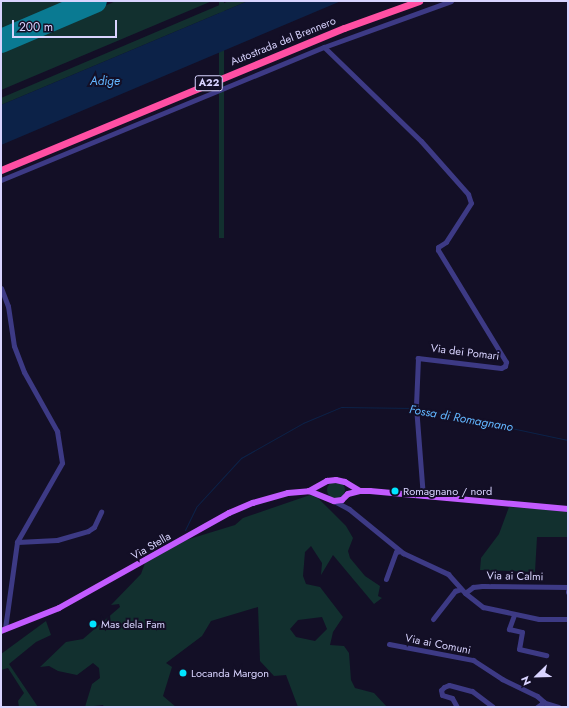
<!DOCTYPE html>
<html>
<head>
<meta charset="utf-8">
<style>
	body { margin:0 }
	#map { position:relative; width:569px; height:708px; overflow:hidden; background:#130f26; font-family:Jost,sans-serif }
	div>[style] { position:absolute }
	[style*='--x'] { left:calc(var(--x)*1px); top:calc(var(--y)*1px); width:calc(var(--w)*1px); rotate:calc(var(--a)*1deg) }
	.green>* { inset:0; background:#12302f; transform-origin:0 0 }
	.round { border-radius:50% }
	.water>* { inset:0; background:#0c2248 }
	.stream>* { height:1px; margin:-0.5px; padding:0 0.5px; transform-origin:0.5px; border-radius:0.5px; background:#0c2248 }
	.runway>* { height:24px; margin:-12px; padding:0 12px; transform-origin:12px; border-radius:12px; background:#0a7a92 }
	.minor>* { height:5px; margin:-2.5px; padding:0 2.5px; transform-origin:2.5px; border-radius:2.5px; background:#3d3a85 }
	.major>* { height:6px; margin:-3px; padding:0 3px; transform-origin:3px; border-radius:3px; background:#c25bff }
	.highway>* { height:7px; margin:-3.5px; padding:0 3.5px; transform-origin:3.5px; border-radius:3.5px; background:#ff4fa3 }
	.dots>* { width:11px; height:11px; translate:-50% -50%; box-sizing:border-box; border:2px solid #130f26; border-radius:50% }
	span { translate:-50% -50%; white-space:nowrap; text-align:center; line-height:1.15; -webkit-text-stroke:4px #130f26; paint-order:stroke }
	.shield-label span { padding:1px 3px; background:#130f26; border:1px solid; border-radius:3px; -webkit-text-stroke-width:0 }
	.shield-label { font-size:10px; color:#d9d4ff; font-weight:700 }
	.street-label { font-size:11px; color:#d9d4ff }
	.poi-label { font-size:11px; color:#d9d4ff }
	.left { translate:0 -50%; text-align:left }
	.water-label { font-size:12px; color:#62b6ff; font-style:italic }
	.frame { position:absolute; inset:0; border:2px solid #d9d4ff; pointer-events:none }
	.north { position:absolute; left:517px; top:656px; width:40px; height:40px; -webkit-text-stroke:3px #130f26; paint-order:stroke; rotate:247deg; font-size:11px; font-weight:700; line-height:16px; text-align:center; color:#d9d4ff }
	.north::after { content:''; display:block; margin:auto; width:14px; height:18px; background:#d9d4ff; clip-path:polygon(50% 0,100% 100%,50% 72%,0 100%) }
	.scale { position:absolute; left:12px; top:20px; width:105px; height:18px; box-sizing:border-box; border:2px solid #d9d4ff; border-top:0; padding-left:5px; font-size:12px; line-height:14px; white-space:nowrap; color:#d9d4ff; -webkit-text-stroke:3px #130f26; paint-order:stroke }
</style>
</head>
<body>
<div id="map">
	<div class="green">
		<i style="clip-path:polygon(1px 1px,74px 1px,1px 32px)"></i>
		<i style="clip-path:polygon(116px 1px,212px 1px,1px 90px,1px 50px)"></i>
		<i style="left:219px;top:1px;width:5px;height:237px"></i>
		<i style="clip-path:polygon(229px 1px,248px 1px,1px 105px,1px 98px)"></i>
		<i class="round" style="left:327px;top:481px;width:18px;height:18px"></i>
		<i style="clip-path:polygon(evenodd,310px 495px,318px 498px,346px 526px,353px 538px,348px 551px,350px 558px,365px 576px,380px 586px,378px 596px,382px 598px,374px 604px,333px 555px,321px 575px,322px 563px,311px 546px,305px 552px,303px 576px,306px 584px,320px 587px,343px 617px,333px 632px,330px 645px,344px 646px,349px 653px,351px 680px,355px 688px,374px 693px,387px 707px,298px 707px,286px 675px,274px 676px,260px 661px,258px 607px,211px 621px,202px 636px,166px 663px,172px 667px,163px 696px,176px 707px,104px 707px,103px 705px,85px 707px,92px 684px,100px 678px,99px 668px,93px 663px,77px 675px,58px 671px,49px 666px,40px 667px,66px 642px,83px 639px,120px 607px,119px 604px,111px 605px,141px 574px,145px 563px,186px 540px,235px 525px,243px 518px,310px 495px,322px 617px,327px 629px,315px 641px,296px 637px,290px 629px,298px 620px,322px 617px)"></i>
		<i style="clip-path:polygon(509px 507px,568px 511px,568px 537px,537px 537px,535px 572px,480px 570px,481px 558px,499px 534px)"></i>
		<i style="clip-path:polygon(46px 621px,51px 635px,36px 642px,9px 664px,38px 707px,19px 707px,18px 701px,24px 693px,8px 668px,1px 670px,1px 654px)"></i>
	</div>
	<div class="water">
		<i style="clip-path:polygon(248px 1px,341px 1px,1px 145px,1px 105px)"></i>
	</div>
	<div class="stream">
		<i style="--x:417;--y:408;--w:154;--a:12"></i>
		<i style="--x:185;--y:530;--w:25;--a:-64"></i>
		<i style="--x:196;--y:507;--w:67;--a:-47.4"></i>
		<i style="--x:241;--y:458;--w:71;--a:-29.4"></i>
		<i style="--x:303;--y:423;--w:41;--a:-22.8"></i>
		<i style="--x:341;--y:407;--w:73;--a:0.8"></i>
	</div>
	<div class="runway">
		<i style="--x:1;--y:41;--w:102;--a:-23.1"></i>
	</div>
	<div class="minor">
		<i style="--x:324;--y:47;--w:135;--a:44.1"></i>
		<i style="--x:421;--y:141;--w:71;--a:48.4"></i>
		<i style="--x:468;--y:194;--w:9;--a:72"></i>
		<i style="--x:471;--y:203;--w:46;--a:122.7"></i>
		<i style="--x:446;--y:242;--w:9;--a:148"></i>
		<i style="--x:438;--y:247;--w:3;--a:90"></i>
		<i style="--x:438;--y:250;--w:131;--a:58.7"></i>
		<i style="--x:506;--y:362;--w:4;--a:104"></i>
		<i style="--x:505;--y:366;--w:4;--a:153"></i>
		<i style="--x:501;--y:368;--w:84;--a:-173.1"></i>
		<i style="--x:418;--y:358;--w:48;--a:92.4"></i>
		<i style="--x:416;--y:406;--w:90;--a:85.6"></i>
		<i style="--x:1;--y:180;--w:349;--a:-22.4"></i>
		<i style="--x:324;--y:47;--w:135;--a:-19.9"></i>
		<i style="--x:1;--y:288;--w:19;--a:69"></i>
		<i style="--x:8;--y:306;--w:40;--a:81.5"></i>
		<i style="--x:14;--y:346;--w:28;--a:69"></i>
		<i style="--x:24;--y:372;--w:68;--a:60.8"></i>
		<i style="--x:57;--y:431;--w:32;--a:81"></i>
		<i style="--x:62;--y:463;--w:91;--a:119.7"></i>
		<i style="--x:17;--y:542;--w:88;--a:97.9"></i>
		<i style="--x:334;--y:501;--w:17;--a:28"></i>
		<i style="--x:349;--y:509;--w:70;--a:39.2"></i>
		<i style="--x:403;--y:553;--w:50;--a:25"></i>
		<i style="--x:448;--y:574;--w:25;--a:48"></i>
		<i style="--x:465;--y:593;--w:23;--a:38"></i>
		<i style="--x:483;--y:607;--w:57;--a:12.1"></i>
		<i style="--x:539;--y:619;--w:29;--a:0"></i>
		<i style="--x:17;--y:542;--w:40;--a:-2.9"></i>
		<i style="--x:57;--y:540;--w:32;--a:-16"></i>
		<i style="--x:88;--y:531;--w:7;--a:-34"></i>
		<i style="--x:94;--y:527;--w:17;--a:-65"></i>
		<i style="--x:386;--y:579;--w:29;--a:-70"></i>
		<i style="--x:396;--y:552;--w:4;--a:-14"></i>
		<i style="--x:568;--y:591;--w:1;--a:90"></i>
		<i style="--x:465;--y:593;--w:10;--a:-37"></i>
		<i style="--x:473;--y:587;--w:9;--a:-6"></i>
		<i style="--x:482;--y:586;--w:86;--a:0.7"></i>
		<i style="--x:514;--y:615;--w:15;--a:110"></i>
		<i style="--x:509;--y:629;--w:13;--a:13"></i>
		<i style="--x:522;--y:632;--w:17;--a:100"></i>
		<i style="--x:519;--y:649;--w:28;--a:13"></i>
		<i style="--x:433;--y:619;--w:36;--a:-52"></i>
		<i style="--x:455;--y:591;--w:6;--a:-18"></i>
		<i style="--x:389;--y:644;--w:86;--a:10.8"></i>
		<i style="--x:473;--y:660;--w:35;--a:33"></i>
		<i style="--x:502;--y:679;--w:39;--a:26"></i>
		<i style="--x:537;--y:696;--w:9;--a:41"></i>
		<i style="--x:544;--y:702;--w:9;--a:144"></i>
		<i style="--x:542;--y:702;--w:17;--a:17"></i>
		<i style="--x:457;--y:707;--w:10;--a:-119"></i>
		<i style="--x:452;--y:698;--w:10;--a:-163"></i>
		<i style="--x:442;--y:695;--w:5;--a:-101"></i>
		<i style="--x:441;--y:690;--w:4;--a:-45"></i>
		<i style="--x:444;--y:687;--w:5;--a:-22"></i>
		<i style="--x:449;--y:685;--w:24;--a:15"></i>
		<i style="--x:472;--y:691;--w:26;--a:37"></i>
	</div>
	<div class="major">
		<i style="--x:309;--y:491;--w:21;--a:-29"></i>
		<i style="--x:327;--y:481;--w:9;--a:-6"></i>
		<i style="--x:336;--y:480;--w:9;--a:13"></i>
		<i style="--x:345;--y:482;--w:17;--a:31"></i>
		<i style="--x:1;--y:631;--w:62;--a:-21.6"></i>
		<i style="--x:59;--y:608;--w:195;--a:-29.2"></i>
		<i style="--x:229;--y:513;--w:26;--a:-23"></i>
		<i style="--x:253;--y:503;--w:36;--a:-16"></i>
		<i style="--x:288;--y:493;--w:21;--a:-5"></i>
		<i style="--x:309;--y:491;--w:27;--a:22"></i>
		<i style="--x:334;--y:501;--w:8;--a:-7"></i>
		<i style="--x:342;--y:500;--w:8;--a:-45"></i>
		<i style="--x:348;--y:494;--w:12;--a:-14"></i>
		<i style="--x:360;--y:491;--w:10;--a:0"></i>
		<i style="--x:370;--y:491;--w:199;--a:5.2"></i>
	</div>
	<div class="highway">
		<i style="--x:1;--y:170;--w:371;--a:-22.5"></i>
		<i style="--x:344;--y:28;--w:80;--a:-19.8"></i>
	</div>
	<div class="dots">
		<i style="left:395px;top:491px;background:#00e5ff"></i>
		<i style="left:93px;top:624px;background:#00e5ff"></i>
		<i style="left:183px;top:673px;background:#00e5ff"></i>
	</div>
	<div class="shield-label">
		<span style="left:209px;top:83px">A22</span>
	</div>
	<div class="street-label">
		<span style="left:283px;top:41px;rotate:-22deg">Autostrada del Brennero</span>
		<span style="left:465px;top:352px;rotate:7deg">Via dei Pomari</span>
		<span style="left:151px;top:546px;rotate:-30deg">Via Stella</span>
		<span style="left:515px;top:576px;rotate:1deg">Via ai Calmi</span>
		<span style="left:438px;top:644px;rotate:11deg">Via ai Comuni</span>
	</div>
	<div class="poi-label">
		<span class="left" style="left:403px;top:491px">Romagnano / nord</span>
		<span class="left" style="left:101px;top:624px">Mas dela Fam</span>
		<span class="left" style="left:191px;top:673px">Locanda Margon</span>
	</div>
	<div class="water-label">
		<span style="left:105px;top:82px">Adige</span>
		<span style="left:461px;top:419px;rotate:10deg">Fossa di Romagnano</span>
	</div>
	<div class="frame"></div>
	<div class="north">N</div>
	<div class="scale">200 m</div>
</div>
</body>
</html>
